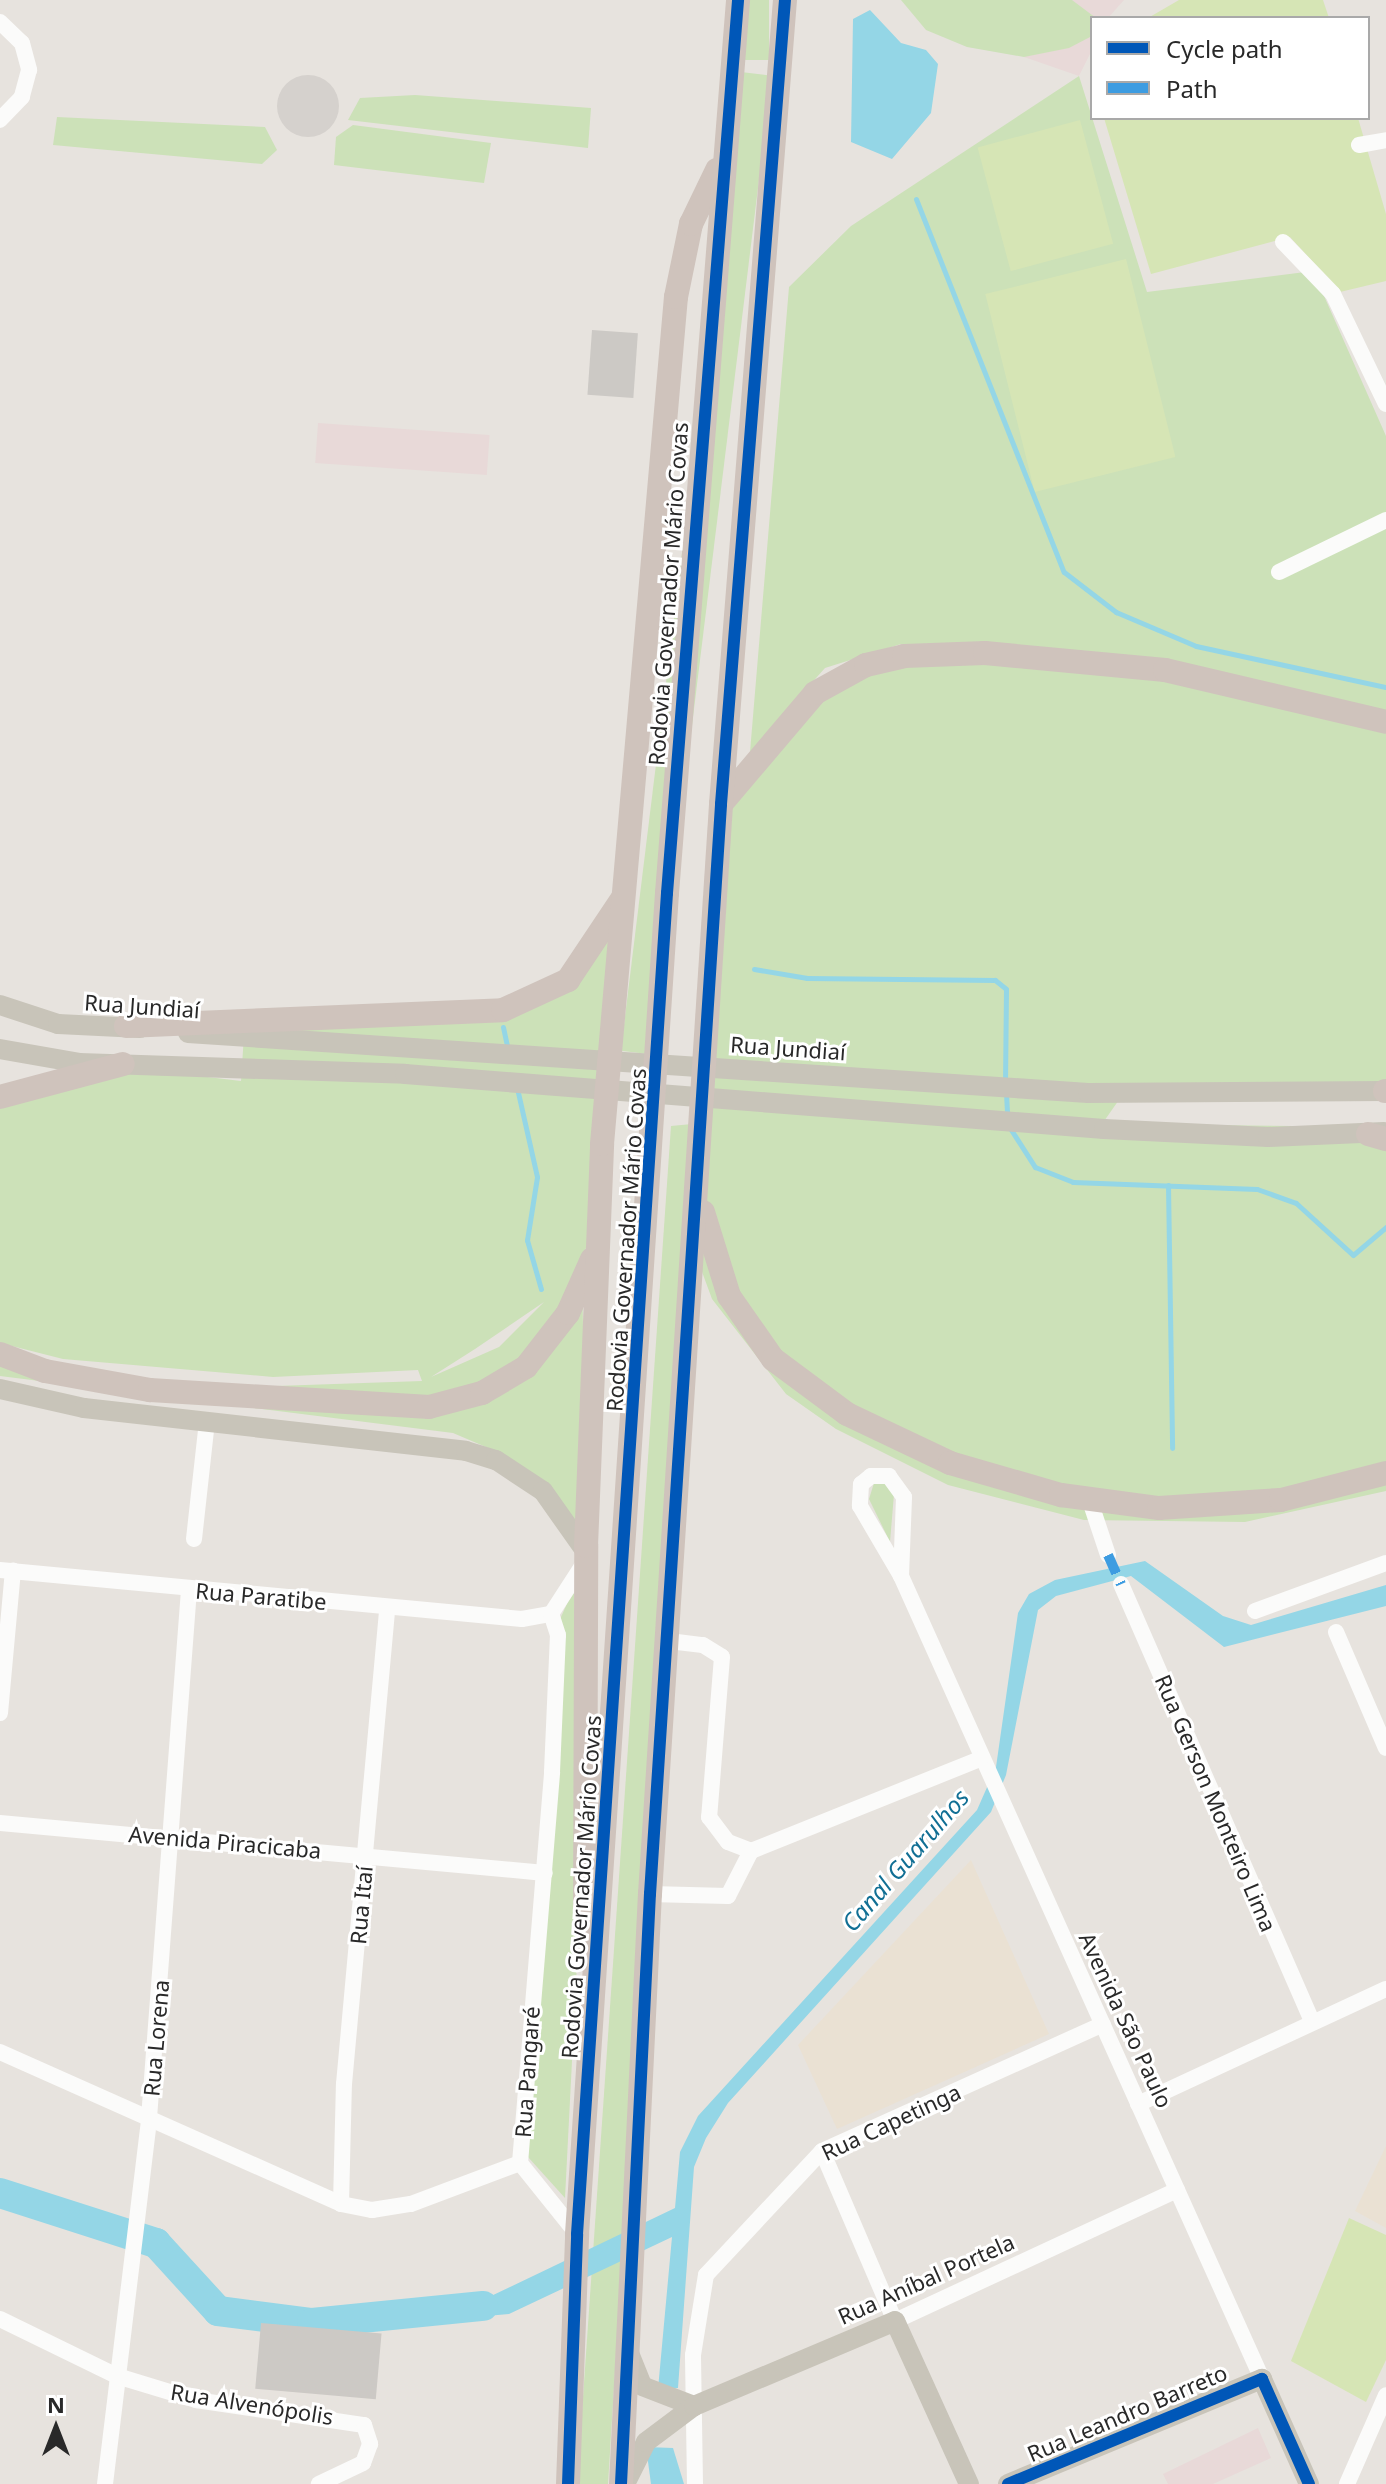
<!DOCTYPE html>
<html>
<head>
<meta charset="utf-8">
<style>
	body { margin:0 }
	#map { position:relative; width:1386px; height:2484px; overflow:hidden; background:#e7e3de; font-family:"Noto Sans",sans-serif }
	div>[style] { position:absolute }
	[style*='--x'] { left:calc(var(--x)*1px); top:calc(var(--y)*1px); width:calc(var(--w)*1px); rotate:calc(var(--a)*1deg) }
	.education>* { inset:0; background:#eae1d3 }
	.medical>* { inset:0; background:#e8d9d8; transform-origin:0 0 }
	.green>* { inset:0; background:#cce1b8; transform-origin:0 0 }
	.pitch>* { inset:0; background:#d6e5b5; transform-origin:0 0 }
	.plaza>* { inset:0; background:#d5d1cd }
	.round { border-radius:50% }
	.water>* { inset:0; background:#94d6e6 }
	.stream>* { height:5px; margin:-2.5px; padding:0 2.5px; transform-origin:2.5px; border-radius:2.5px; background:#94d6e6 }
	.river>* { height:30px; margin:-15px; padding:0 15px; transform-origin:15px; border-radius:15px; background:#94d6e6 }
	.building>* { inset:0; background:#ccc9c5; transform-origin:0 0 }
	.minor>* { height:16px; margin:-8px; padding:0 8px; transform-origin:8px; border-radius:8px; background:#fbfbfa }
	.major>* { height:20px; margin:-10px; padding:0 10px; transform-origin:10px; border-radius:10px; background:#c8c4b9 }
	.highway>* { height:24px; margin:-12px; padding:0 12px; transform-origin:12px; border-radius:12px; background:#cfc3bc }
	.quiet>* { height:10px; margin-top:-5px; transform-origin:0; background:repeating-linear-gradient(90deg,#3d9ce1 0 20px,transparent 0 30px) }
	.cycleway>* { height:12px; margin:-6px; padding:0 6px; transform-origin:6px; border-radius:6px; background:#0057b8 }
	span { translate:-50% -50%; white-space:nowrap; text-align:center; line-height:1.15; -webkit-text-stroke:6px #fff; paint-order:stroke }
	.street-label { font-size:22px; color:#292929 }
	.water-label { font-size:24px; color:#116f94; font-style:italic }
	.legend { position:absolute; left:1090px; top:16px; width:280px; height:104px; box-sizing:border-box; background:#fff; border:2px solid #a9a9a9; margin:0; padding:10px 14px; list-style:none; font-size:24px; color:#292929 }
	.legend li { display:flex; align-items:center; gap:16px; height:40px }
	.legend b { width:40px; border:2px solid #a9a9a9 }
	.north { position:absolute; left:16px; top:2388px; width:80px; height:80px; -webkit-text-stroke:6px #fff; paint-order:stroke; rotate:0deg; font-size:22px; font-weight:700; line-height:32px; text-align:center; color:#292929 }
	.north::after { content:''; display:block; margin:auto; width:28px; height:36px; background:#292929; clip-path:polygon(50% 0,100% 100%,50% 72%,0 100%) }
</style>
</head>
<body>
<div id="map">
	<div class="education">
		<i style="clip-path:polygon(971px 1860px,1049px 2034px,837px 2129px,798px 2045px)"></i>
		<i style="clip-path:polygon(1386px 2146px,1386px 2228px,1355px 2211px)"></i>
	</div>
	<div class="medical">
		<i style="clip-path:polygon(1011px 0,1124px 0,1108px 18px,1092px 18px,1092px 50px,1079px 76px,1024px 57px)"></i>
		<i style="left:318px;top:423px;width:172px;height:40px;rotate:4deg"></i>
		<i style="clip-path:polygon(1258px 2428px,1271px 2458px,1213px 2484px,1168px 2484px,1163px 2474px)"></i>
	</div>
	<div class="green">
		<i style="left:741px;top:0;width:28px;height:60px"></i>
		<i style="clip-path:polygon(901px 0,1072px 0,1096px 18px,1092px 36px,1069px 48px,1024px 57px,967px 47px,926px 30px)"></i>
		<i style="left:741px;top:72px;width:31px;height:986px;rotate:7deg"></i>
		<i style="clip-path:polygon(1079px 76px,1147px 292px,1313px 271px,1386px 436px,1386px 714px,901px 644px,825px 668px,750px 752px,789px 287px,851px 226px)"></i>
		<i style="clip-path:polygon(415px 95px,591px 108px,588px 148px,348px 120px,360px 98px)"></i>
		<i style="clip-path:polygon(57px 117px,265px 127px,277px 150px,262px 164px,53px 145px)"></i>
		<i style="clip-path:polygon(353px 125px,491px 143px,484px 183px,334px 165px,336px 137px)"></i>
		<i style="clip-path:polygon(1057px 658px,1386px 722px,1386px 1089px,1121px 1097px,1102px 1124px,1386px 1127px,1386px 1491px,1245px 1522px,1084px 1520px,948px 1485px,836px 1429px,786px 1394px,712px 1299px,694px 1250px,721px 804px,792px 713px,866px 665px)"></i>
		<i style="clip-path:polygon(evenodd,626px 920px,608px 1211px,582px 1255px,586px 1546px,500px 1453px,453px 1433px,0 1376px,0 1364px,192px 1389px,422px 1381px,418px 1370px,273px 1377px,63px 1359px,0 1343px,0 1085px,149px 1070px,241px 1081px,245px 1019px,512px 1013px,626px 920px,544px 1302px,499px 1347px,431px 1377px,475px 1349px,544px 1302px)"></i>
		<i style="clip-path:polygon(692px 1124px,608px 2484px,577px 2484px,671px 1126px)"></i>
		<i style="clip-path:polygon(874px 1483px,885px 1483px,894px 1494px,890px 1542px,869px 1499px)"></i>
		<i style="clip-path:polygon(574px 1588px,577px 1963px,565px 2198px,528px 2157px,561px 1617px)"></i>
	</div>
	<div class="pitch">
		<i style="clip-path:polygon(1179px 0,1323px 0,1329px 18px,1148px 18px)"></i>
		<i style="clip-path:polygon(1104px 118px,1358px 118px,1386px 214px,1386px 281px,1340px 292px,1290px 237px,1151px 274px)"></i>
		<i style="left:1080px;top:120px;width:128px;height:106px;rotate:75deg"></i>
		<i style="left:1126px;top:259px;width:204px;height:145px;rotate:76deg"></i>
		<i style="clip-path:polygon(1349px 2218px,1386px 2235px,1386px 2360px,1366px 2402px,1291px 2361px)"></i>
	</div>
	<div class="plaza">
		<i class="round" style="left:277px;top:75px;width:62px;height:62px"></i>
	</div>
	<div class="water">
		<i style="clip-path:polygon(870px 10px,901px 43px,926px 50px,938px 64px,931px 113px,892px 159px,851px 142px,853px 19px)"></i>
		<i style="clip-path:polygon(1145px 1561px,1223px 1616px,1251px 1625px,1386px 1585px,1386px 1606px,1224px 1647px,1131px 1576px,1056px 1596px,1038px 1610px,1006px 1775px,991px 1812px,728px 2103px,706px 2138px,694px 2167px,678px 2388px,658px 2389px,672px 2237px,509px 2314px,442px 2320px,445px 2304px,489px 2297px,675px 2208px,680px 2152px,698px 2116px,977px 1810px,996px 1767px,1018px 1613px,1029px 1594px,1055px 1580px)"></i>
		<i style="clip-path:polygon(646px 2447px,673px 2448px,684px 2484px,651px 2484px)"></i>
	</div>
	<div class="stream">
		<i style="--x:916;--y:199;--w:401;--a:68.4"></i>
		<i style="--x:1064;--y:572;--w:66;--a:37.6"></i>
		<i style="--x:1116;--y:612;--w:87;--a:23"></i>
		<i style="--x:1196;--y:646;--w:194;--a:12.2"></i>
		<i style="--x:754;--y:969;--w:54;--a:9.6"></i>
		<i style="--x:807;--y:978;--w:188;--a:0.6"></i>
		<i style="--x:995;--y:980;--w:14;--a:39"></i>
		<i style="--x:1006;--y:989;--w:94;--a:90.6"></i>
		<i style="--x:503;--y:1027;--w:24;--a:78"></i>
		<i style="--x:517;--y:1088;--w:91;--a:77.3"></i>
		<i style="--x:537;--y:1177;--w:64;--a:99"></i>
		<i style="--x:527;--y:1240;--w:51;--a:74.1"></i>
		<i style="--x:1006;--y:1093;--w:22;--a:87"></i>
		<i style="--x:1008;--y:1125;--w:50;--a:57.3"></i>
		<i style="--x:1035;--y:1167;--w:41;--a:21.5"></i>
		<i style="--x:1073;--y:1182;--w:184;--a:2.2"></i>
		<i style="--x:1257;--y:1189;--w:41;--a:19.7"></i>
		<i style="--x:1296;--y:1203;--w:77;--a:42.4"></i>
		<i style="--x:1353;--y:1255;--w:43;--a:-40.3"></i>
		<i style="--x:1168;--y:1185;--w:263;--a:89.1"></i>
	</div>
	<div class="river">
		<i style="--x:0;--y:2193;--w:164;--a:17.8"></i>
		<i style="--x:156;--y:2243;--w:92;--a:47.6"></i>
		<i style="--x:218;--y:2311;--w:95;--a:7.3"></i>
		<i style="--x:312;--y:2323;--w:172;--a:-5.7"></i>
	</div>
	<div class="building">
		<i style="left:592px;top:330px;width:46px;height:65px;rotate:4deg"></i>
		<i style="left:261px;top:2323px;width:121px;height:66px;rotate:5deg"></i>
	</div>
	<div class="minor">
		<i style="--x:0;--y:22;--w:30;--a:44"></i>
		<i style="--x:22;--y:43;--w:28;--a:75"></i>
		<i style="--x:29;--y:70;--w:28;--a:105"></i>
		<i style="--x:22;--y:97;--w:32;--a:134"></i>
		<i style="--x:1359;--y:145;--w:27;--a:-10"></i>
		<i style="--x:1283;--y:242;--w:72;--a:46.1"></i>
		<i style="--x:1333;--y:294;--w:122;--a:64.3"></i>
		<i style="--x:1279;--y:572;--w:119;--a:-25.9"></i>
		<i style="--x:1090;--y:1501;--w:57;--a:71.6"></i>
		<i style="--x:194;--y:1539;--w:119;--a:-83.7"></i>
		<i style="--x:0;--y:1570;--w:524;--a:5.36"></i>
		<i style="--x:522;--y:1619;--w:29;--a:-10"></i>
		<i style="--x:551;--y:1614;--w:64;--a:-57.1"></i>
		<i style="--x:901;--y:1576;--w:79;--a:-87.8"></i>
		<i style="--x:904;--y:1497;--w:26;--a:-126"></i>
		<i style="--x:889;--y:1476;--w:18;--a:180"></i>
		<i style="--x:871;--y:1476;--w:13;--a:141"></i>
		<i style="--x:861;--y:1484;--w:22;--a:93"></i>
		<i style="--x:860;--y:1506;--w:81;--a:59.6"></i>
		<i style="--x:901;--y:1576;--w:880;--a:65.79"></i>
		<i style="--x:1121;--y:1584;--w:478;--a:66.4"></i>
		<i style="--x:1255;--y:1611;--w:140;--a:-20.1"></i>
		<i style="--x:1336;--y:1632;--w:126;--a:66.7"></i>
		<i style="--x:669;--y:1641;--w:34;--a:7"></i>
		<i style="--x:703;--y:1645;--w:22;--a:32"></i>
		<i style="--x:722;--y:1657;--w:161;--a:94.6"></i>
		<i style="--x:709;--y:1817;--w:31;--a:53"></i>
		<i style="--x:728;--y:1842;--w:25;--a:21"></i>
		<i style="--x:0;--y:1713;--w:143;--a:-84.8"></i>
		<i style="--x:0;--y:1823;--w:547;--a:5.24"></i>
		<i style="--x:650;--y:1894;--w:78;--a:1.5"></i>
		<i style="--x:728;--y:1896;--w:51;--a:-62.9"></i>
		<i style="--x:751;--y:1851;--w:247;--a:-21.9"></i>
		<i style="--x:0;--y:2052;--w:373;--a:24"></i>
		<i style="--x:341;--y:2204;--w:32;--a:11"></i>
		<i style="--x:372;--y:2210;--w:39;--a:-9"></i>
		<i style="--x:411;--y:2204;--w:116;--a:-20.6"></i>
		<i style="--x:520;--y:2163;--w:392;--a:-85.3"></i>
		<i style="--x:552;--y:1772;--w:137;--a:-87.5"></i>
		<i style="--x:558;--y:1635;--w:22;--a:-108"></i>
		<i style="--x:1138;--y:2104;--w:273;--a:-24.9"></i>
		<i style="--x:822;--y:2151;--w:185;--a:66.8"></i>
		<i style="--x:895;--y:2321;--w:311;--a:-24.9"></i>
		<i style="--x:520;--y:2163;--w:91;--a:51.2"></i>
		<i style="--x:341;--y:2204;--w:120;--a:-88.6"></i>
		<i style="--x:344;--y:2084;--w:479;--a:-84.8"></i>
		<i style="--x:0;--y:2319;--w:130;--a:26"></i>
		<i style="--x:117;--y:2376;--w:83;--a:16.9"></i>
		<i style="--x:196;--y:2400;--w:170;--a:8.5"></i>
		<i style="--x:364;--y:2425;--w:20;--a:72"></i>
		<i style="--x:370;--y:2444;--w:20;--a:110"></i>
		<i style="--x:363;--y:2463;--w:49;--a:154.5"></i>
		<i style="--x:105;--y:2484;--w:369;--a:-83.1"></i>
		<i style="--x:149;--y:2118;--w:530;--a:-85.67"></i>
		<i style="--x:695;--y:2484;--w:129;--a:-90.9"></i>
		<i style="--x:693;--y:2355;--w:81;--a:-80.8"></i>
		<i style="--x:706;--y:2275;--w:170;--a:-46.9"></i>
		<i style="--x:822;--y:2151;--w:308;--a:-24.3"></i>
		<i style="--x:1347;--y:2484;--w:97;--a:-66.3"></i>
	</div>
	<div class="major">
		<i style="--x:0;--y:1005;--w:61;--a:18.1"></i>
		<i style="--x:58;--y:1024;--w:82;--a:2.8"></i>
		<i style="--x:188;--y:1033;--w:902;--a:3.81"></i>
		<i style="--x:1088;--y:1093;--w:298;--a:-0.4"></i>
		<i style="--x:0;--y:1049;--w:80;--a:10"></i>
		<i style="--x:79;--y:1063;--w:326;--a:1.9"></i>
		<i style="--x:405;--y:1074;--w:701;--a:4.5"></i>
		<i style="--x:1104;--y:1129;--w:164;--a:2.8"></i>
		<i style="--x:1268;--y:1137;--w:116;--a:-2.5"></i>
		<i style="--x:0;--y:1389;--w:86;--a:12.7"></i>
		<i style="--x:84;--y:1408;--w:384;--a:6.4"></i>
		<i style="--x:466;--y:1451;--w:31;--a:17"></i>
		<i style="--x:496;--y:1460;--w:56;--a:33.4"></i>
		<i style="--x:543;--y:1491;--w:75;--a:54.8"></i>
		<i style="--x:629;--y:2353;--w:35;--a:68"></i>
		<i style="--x:642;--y:2386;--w:56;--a:21"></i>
		<i style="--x:625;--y:2484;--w:47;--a:-63.4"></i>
		<i style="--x:646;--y:2442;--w:60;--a:-36.9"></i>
		<i style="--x:694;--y:2406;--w:218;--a:-22.9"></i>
		<i style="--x:895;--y:2321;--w:179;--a:65.6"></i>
		<i style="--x:1008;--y:2484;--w:275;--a:-22.5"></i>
		<i style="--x:1262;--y:2379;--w:115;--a:65.9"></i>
	</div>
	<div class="highway">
		<i style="--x:721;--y:804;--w:145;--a:-49.7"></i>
		<i style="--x:815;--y:693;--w:58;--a:-28.8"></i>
		<i style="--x:866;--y:665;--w:39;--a:-13"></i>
		<i style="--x:904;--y:656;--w:81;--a:-2.1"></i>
		<i style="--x:985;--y:653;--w:181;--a:5.4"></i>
		<i style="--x:1165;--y:670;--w:227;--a:13.2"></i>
		<i style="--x:126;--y:1026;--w:377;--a:-2.4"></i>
		<i style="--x:503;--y:1010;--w:72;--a:-24.8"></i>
		<i style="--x:568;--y:980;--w:97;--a:-56.3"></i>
		<i style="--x:1385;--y:1091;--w:1;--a:0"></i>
		<i style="--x:0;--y:1097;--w:127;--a:-15"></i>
		<i style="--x:1368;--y:1134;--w:19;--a:16"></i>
		<i style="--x:703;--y:1212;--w:88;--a:72.8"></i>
		<i style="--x:729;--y:1296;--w:77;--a:55.1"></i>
		<i style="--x:773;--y:1359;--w:92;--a:36.6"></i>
		<i style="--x:847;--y:1414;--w:114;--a:25.4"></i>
		<i style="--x:950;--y:1463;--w:116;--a:16.1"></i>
		<i style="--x:1061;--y:1495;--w:99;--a:7.6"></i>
		<i style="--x:1159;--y:1508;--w:122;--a:-3.8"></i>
		<i style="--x:1281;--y:1500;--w:108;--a:-14.4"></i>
		<i style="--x:0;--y:1354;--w:48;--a:20.7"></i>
		<i style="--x:45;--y:1371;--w:107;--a:10.3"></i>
		<i style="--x:150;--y:1390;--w:280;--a:3.5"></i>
		<i style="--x:429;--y:1407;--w:55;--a:-14.8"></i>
		<i style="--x:482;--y:1393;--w:51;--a:-30.6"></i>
		<i style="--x:526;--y:1367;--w:68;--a:-52.1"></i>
		<i style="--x:568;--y:1313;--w:59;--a:-66"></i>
		<i style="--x:585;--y:1910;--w:364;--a:-89.8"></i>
		<i style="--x:586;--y:1546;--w:402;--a:-87.7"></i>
		<i style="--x:602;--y:1144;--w:850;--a:-85.01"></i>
		<i style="--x:676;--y:297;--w:75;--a:-78.4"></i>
		<i style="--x:691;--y:224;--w:60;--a:-64.3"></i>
		<i style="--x:568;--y:2484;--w:250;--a:-87.9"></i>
		<i style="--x:577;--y:2234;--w:1344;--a:-86.16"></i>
		<i style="--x:667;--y:893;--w:896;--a:-85.45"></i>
		<i style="--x:621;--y:2484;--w:591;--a:-87.19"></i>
		<i style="--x:650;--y:1894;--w:1092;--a:-86.27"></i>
		<i style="--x:721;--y:804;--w:807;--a:-85.45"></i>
	</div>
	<div class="quiet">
		<i style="--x:1108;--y:1555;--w:32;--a:66"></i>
	</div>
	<div class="cycleway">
		<i style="--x:568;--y:2484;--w:250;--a:-87.9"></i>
		<i style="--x:577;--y:2234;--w:1344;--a:-86.16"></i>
		<i style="--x:667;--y:893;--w:896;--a:-85.45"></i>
		<i style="--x:621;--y:2484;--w:591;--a:-87.19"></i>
		<i style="--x:650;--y:1894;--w:1092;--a:-86.27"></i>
		<i style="--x:721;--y:804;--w:807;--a:-85.45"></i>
		<i style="--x:1008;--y:2484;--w:275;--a:-22.5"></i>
		<i style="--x:1262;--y:2379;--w:115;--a:65.9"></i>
	</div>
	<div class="street-label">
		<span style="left:668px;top:594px;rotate:-86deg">Rodovia Governador Mário Covas</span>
		<span style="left:142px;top:1006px;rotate:4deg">Rua Jundiaí</span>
		<span style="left:788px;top:1048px;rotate:4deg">Rua Jundiaí</span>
		<span style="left:626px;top:1240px;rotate:-86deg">Rodovia Governador Mário Covas</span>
		<span style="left:261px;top:1596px;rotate:5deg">Rua Paratibe</span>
		<span style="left:1216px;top:1803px;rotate:67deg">Rua Gerson Monteiro Lima</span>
		<span style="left:225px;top:1842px;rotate:5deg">Avenida Piracicaba</span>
		<span style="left:581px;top:1887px;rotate:-86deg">Rodovia Governador Mário Covas</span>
		<span style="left:361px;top:1905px;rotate:-85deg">Rua Itaí</span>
		<span style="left:1126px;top:2020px;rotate:65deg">Avenida São Paulo</span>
		<span style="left:156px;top:2038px;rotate:-85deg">Rua Lorena</span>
		<span style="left:527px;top:2072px;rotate:-86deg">Rua Pangaré</span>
		<span style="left:891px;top:2122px;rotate:-25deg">Rua Capetinga</span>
		<span style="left:926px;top:2279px;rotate:-24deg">Rua Aníbal Portela</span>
		<span style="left:252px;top:2404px;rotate:9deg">Rua Alvenópolis</span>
		<span style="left:1127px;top:2413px;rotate:-23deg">Rua Leandro Barreto</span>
	</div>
	<div class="water-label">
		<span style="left:905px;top:1860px;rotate:-49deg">Canal Guarulhos</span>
	</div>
	<ul class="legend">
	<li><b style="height:10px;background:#0057b8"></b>Cycle path</li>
	<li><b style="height:10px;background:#3d9ce1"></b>Path</li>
	</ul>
	<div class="north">N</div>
</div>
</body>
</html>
